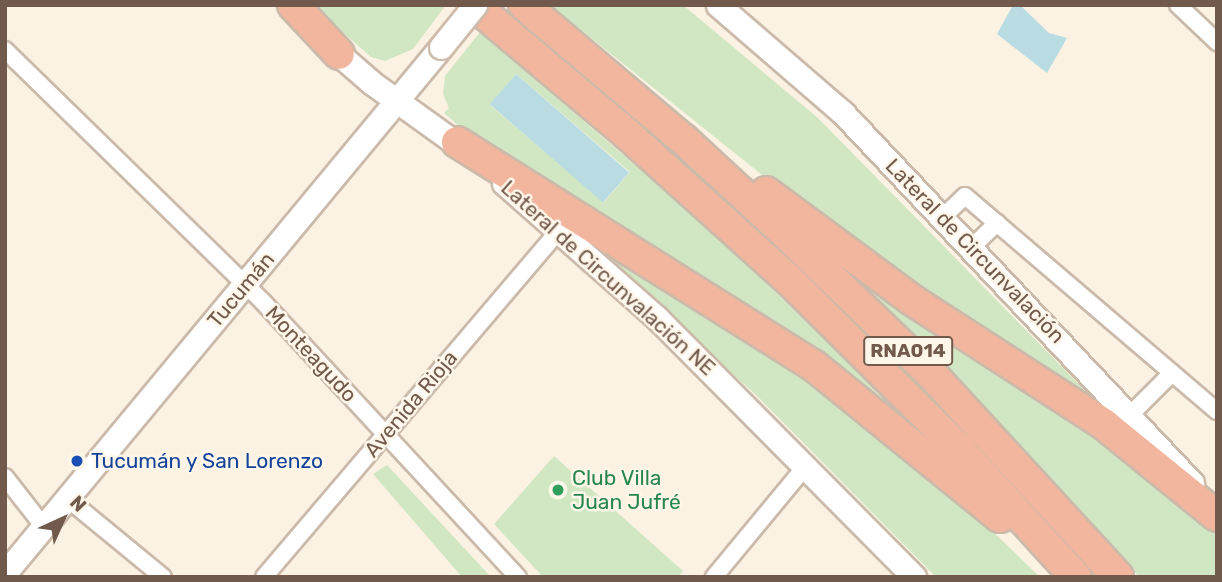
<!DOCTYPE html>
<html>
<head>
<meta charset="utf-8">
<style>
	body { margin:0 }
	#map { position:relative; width:1222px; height:582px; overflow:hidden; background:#fbf2e3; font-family:Rubik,sans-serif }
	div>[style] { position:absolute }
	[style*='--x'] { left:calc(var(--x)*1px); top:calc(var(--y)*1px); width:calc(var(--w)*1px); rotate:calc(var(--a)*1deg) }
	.green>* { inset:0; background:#d1e7c3 }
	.water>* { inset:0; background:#b9dce3; transform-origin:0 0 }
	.roads { filter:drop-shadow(2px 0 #cbbaaa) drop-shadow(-2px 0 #cbbaaa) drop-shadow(0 2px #cbbaaa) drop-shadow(0 -2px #cbbaaa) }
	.street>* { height:16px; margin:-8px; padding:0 8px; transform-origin:8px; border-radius:8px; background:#fff }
	.secondary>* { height:23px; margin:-11.5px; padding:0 11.5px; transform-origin:11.5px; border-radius:11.5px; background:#fff }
	.highway>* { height:30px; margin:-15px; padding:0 15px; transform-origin:15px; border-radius:15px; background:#f2b59d }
	.bridges { filter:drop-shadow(2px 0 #d0bcab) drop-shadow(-2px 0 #d0bcab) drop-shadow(0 2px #d0bcab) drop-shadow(0 -2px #d0bcab) }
	.secondary-bridge>* { height:23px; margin:-11.5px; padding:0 11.5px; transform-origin:11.5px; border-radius:11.5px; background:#fff }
	.dots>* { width:19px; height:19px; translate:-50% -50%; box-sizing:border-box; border:4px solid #fef6e9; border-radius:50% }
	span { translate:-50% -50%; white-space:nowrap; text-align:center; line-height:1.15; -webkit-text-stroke:5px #fef6e9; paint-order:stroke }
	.shield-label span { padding:2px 5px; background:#fef6e9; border:2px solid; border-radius:5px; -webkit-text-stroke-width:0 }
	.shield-label { font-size:19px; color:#71594b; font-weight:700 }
	.street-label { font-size:21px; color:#71594b }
	.transit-label { font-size:21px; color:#164399 }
	.left { translate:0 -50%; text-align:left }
	.leisure-label { font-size:21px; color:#27864d }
	.frame { position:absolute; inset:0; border:7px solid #71594b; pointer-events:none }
	.north { position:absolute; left:28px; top:484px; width:70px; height:70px; -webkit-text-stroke:5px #fef6e9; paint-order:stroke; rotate:45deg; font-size:19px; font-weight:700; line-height:28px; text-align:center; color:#71594b }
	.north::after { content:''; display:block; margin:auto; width:24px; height:32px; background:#71594b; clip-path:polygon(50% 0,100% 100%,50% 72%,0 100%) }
</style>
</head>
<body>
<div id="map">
	<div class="green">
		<i style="clip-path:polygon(312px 5px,446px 5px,413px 49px,385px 61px,371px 57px)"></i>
		<i style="clip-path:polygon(550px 5px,683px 5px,818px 118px,1120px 426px,807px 211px)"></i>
		<i style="clip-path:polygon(evenodd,480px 32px,722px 240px,947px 460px,476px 141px,444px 113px,449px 108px,443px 94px,445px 76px,480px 32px,516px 74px,630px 172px,604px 202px,490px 105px,516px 74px)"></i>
		<i style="clip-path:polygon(818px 243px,1068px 407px,1182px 498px,1217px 534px,1217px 577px,1139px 577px,993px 417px)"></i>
		<i style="clip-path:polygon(595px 244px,831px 395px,934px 475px,1040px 577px,936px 577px,756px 395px,596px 250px)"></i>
		<i style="clip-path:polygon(554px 456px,683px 571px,678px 577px,543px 577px,494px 524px)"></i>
		<i style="clip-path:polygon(387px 465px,491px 577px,462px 577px,373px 474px)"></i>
	</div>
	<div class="water">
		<i style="clip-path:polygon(1013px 5px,1020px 5px,1049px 33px,1067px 38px,1047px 73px,997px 34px)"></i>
		<i style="left:516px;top:74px;width:150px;height:40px;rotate:41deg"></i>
	</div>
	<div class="roads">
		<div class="street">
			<i style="--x:1178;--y:5;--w:54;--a:43.5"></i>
			<i style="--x:5;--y:50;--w:362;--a:44.3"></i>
			<i style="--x:264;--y:303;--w:374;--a:47.2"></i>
			<i style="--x:943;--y:217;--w:30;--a:-44"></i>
			<i style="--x:965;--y:196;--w:331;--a:40.5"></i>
			<i style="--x:972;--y:247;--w:35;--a:-44"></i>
			<i style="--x:1131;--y:414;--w:58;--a:-45"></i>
			<i style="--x:5;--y:477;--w:63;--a:52"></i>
			<i style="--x:68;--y:499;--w:123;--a:39.4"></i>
			<i style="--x:264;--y:577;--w:454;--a:-49.6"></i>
			<i style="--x:714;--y:577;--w:143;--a:-50.4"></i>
		</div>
		<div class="secondary">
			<i style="--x:718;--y:5;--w:164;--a:40.8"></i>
			<i style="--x:842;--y:112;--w:510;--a:46.67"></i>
			<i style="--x:326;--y:43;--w:61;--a:41"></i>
			<i style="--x:372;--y:83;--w:118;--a:35.7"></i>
			<i style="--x:504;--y:183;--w:204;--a:41.4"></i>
			<i style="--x:657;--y:318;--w:365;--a:45.2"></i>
			<i style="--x:5;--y:573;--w:683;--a:-50.34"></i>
		</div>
		<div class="highway">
			<i style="--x:293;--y:5;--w:67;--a:46.8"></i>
			<i style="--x:474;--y:5;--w:200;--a:40.1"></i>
			<i style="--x:627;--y:134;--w:217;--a:42"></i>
			<i style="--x:788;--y:279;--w:241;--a:44.8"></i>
			<i style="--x:959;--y:449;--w:173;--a:47.6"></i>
			<i style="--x:524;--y:5;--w:209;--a:40.2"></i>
			<i style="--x:684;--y:140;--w:139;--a:42.7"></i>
			<i style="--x:786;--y:234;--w:209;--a:44"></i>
			<i style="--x:936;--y:379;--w:269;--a:47.4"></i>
			<i style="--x:457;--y:142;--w:420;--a:32.1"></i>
			<i style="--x:813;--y:365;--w:241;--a:39.1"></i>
			<i style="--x:766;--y:192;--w:182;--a:36.5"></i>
			<i style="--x:912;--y:300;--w:230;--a:32.9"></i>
			<i style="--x:1105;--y:425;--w:144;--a:39.1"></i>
		</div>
	</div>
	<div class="bridges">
		<div class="secondary-bridge">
			<i style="--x:441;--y:47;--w:54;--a:-51"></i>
		</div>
	</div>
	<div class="dots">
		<i style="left:77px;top:461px;background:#1a4fb4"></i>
		<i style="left:558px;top:490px;background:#2e9e5b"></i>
	</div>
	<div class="shield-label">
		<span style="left:908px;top:351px">RNA014</span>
	</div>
	<div class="street-label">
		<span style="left:975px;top:251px;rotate:46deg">Lateral de Circunvalación</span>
		<span style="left:608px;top:278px;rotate:42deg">Lateral de Circunvalación NE</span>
		<span style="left:241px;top:290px;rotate:-50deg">Tucumán</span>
		<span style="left:311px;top:354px;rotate:47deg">Monteagudo</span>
		<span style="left:411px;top:404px;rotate:-50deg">Avenida Rioja</span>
	</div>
	<div class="transit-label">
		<span class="left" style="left:91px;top:461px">Tucumán y San Lorenzo</span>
	</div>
	<div class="leisure-label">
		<span class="left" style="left:572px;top:490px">Club Villa<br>Juan Jufré</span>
	</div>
	<div class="frame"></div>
	<div class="north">N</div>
</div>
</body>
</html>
